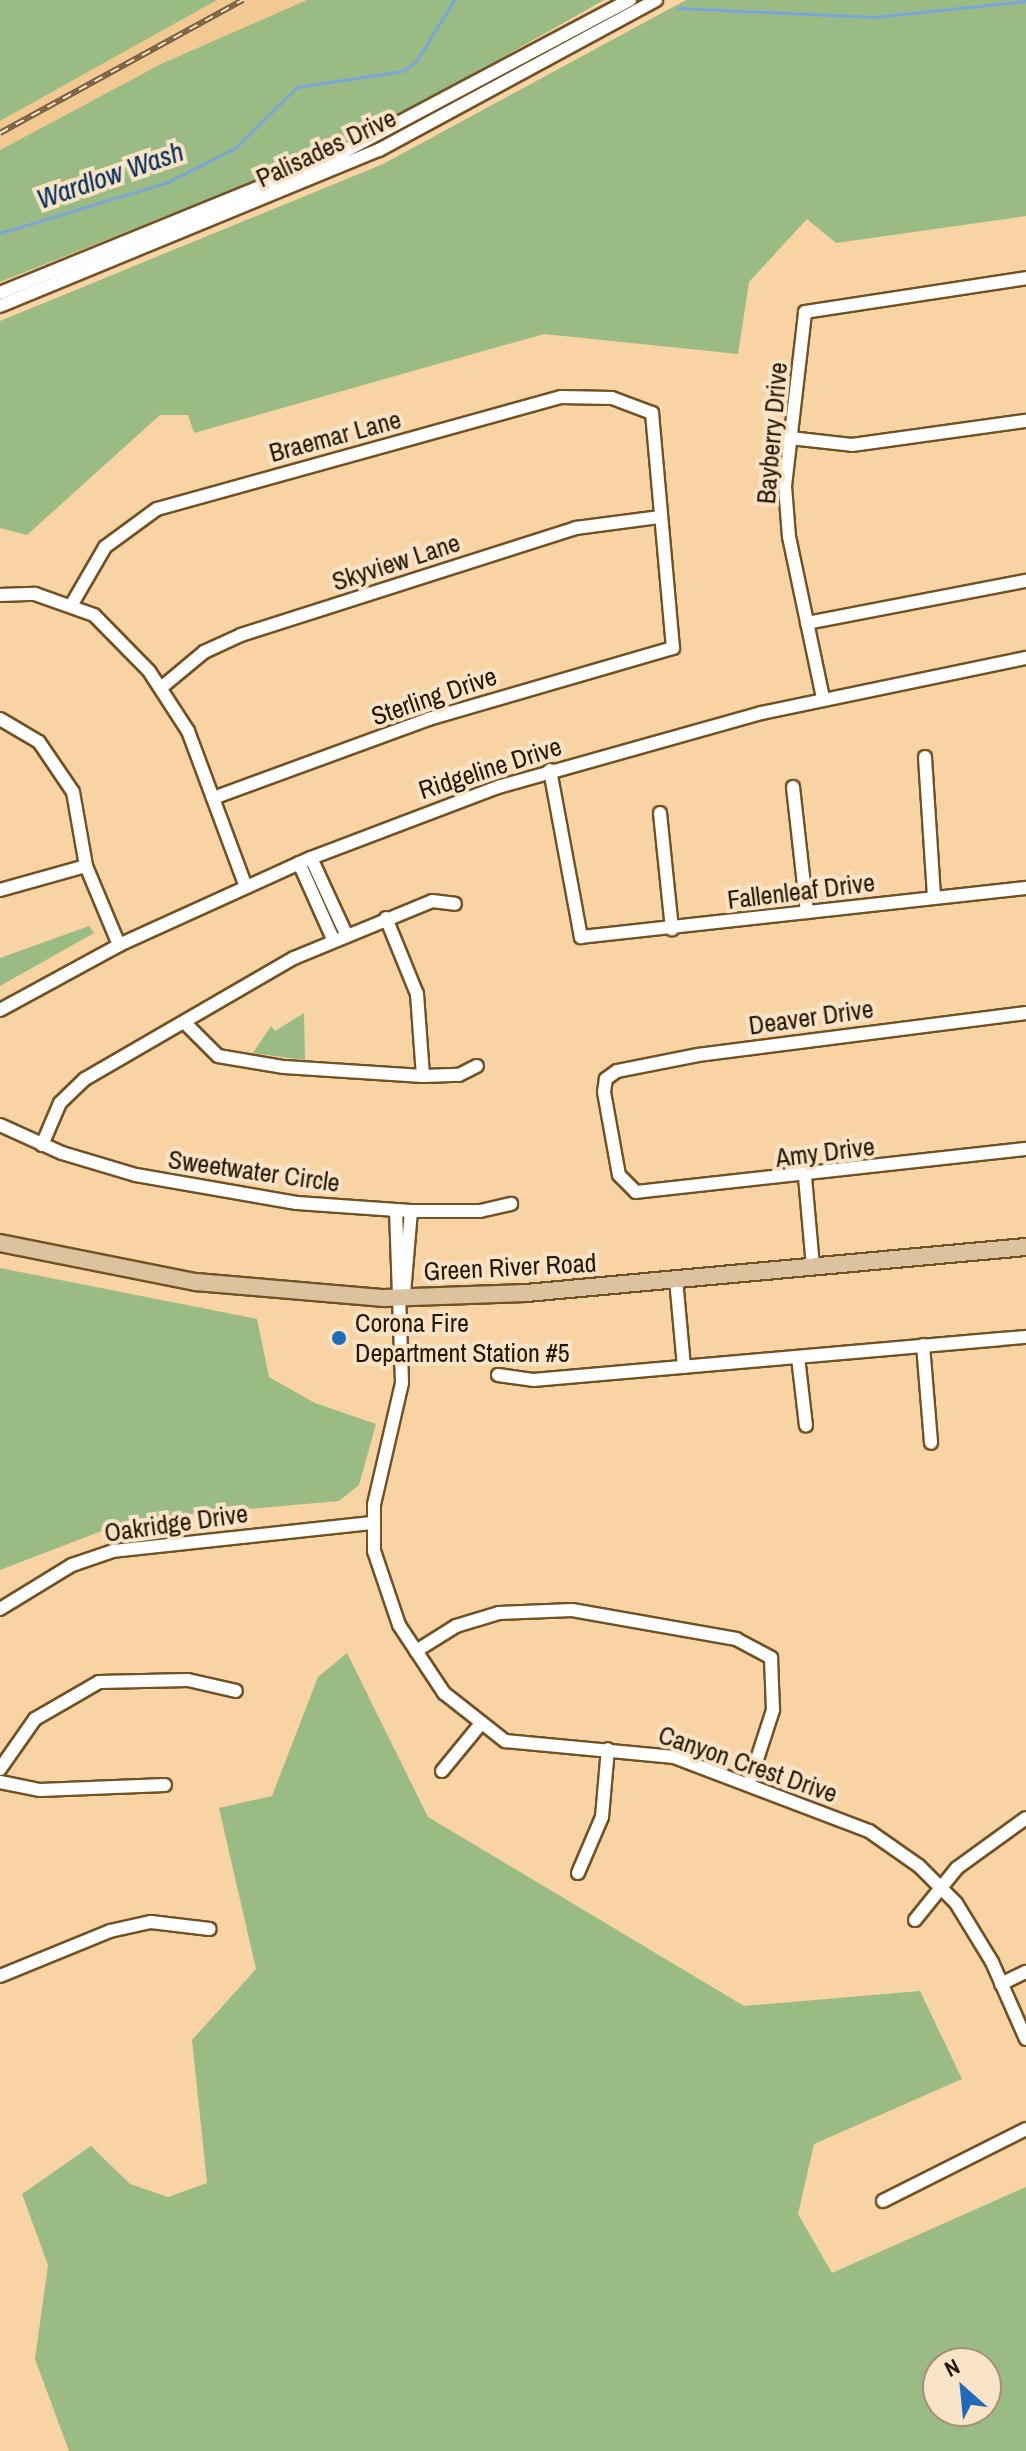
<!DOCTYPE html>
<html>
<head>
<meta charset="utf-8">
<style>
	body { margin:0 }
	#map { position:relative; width:1026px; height:2451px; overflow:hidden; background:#f8d3a3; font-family:"Archivo Narrow",sans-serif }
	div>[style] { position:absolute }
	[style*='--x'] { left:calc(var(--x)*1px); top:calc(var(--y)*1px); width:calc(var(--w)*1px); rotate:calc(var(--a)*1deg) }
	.built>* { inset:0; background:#f3c992 }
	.green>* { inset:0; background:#9abc84 }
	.stream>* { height:3px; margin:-1.5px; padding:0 1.5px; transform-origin:1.5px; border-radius:1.5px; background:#7aa5d9 }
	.roads { filter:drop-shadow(2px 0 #715224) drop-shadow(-2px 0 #715224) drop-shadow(0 2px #715224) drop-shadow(0 -2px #715224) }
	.minor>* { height:12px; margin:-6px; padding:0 6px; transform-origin:6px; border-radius:6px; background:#fff }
	.major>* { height:16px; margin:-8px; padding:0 8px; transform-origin:8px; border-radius:8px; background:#ddc2a0 }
	.rail>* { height:6px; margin-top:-3px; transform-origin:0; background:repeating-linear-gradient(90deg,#f9e3c6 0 9px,#765f42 0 18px); box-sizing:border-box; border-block:2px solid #765f42 }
	.dots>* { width:22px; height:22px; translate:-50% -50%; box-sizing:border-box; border:4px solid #f9e3c6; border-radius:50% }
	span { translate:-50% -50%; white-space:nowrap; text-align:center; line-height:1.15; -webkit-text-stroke:8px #f9e3c6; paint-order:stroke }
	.street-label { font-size:26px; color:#241705 }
	.poi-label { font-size:26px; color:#241705 }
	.left { translate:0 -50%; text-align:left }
	.water-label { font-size:28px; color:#002d5c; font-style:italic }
	.north { position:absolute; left:922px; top:2347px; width:80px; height:80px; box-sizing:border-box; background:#f9e3c6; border:2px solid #a49179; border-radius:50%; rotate:333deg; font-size:22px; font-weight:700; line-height:32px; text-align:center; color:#241705 }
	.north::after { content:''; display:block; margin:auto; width:28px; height:36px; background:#206aba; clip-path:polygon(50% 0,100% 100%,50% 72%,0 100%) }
</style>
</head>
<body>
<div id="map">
	<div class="built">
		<i style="clip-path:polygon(217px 0,307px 0,161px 64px,0 150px,0 121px)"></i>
	</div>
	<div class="green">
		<i style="clip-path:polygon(0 0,217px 0,0 121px)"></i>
		<i style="clip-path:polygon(307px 0,604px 0,353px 142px,0 282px,0 150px,161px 64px)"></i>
		<i style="clip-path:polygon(686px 0,1026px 0,1026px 216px,836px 243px,807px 219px,749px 282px,738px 354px,544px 334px,194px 433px,188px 415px,160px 415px,27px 535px,0 528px,0 321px,383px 164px)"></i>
		<i style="clip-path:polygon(89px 926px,94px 933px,0 986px,0 958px)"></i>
		<i style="clip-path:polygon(304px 1013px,305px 1060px,253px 1053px,271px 1026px,275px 1031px)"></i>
		<i style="clip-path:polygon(0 1268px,257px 1319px,269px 1377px,315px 1403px,376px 1424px,359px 1485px,339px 1501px,133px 1519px,0 1570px)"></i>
		<i style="clip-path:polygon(evenodd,347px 1653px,428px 1817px,744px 2006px,920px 1991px,962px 2079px,814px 2144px,798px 2214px,832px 2273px,1026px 2187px,1026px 2451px,69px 2451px,35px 2359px,48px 2265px,22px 2194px,91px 2146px,130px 2184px,168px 2197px,207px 2183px,192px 2040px,256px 1969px,219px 1808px,272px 1796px,318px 1677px,347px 1653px,938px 2363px,986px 2363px,986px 2411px,938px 2411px,938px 2363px)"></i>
	</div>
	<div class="stream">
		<i style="--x:678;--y:8;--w:196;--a:2.6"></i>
		<i style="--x:874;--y:17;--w:153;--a:-6"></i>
		<i style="--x:0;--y:233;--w:176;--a:-16.9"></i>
		<i style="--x:168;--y:182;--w:75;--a:-26.9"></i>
		<i style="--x:235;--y:148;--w:87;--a:-44.5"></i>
		<i style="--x:297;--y:87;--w:106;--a:-8.7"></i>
		<i style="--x:402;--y:71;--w:15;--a:-32"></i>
		<i style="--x:415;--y:63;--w:74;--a:-58.2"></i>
	</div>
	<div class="roads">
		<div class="minor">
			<i style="--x:0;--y:293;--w:363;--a:-22.2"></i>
			<i style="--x:336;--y:156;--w:333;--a:-28"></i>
			<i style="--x:0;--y:306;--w:410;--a:-22.4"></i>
			<i style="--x:379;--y:150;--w:315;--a:-28.4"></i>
			<i style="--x:790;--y:438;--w:62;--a:6.4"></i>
			<i style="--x:852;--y:445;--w:176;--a:-7.9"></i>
			<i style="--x:0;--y:595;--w:35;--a:-2"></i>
			<i style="--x:35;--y:594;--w:63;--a:19.6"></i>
			<i style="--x:94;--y:615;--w:78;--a:45.5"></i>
			<i style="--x:149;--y:671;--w:72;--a:57"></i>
			<i style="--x:188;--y:731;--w:166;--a:69.6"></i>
			<i style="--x:72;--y:604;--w:66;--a:-59.9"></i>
			<i style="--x:105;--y:547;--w:64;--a:-36.2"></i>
			<i style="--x:157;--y:509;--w:419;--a:-15.5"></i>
			<i style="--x:561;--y:397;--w:51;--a:1.1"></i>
			<i style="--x:612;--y:398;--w:43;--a:20.6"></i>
			<i style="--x:652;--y:413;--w:236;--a:84.9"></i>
			<i style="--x:673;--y:648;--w:254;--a:163.8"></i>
			<i style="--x:429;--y:719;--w:230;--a:159.9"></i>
			<i style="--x:807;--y:623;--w:223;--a:-10.9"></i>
			<i style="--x:162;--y:687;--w:55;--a:-39.8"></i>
			<i style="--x:204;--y:652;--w:41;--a:-24.7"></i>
			<i style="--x:241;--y:635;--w:352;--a:-17.7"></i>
			<i style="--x:576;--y:528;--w:85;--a:-7.5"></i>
			<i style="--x:823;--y:698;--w:165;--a:-101.9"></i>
			<i style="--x:789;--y:537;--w:51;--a:-94.5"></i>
			<i style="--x:785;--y:486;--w:175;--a:-83.4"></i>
			<i style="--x:805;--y:312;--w:224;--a:-8.7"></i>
			<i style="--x:0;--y:719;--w:45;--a:30.5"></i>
			<i style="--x:39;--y:742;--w:60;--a:55.8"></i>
			<i style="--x:73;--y:792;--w:75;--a:80"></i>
			<i style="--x:86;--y:866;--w:86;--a:67.3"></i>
			<i style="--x:925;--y:757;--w:140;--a:86.3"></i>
			<i style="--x:550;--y:770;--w:170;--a:79.5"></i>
			<i style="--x:581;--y:937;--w:448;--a:-6.3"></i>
			<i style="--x:793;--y:787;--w:126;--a:83.6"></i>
			<i style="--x:660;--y:813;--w:117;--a:84.1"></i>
			<i style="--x:311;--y:858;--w:84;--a:65.3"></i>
			<i style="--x:299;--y:863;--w:83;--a:65.9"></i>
			<i style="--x:0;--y:890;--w:89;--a:-15.6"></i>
			<i style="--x:386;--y:918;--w:82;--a:67.8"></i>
			<i style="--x:417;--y:994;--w:82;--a:85.8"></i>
			<i style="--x:0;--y:1010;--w:136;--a:-28.6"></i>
			<i style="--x:119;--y:945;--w:211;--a:-24.4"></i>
			<i style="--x:311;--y:858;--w:200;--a:-20.8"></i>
			<i style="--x:498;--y:787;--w:274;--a:-15.7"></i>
			<i style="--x:762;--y:713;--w:270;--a:-11.8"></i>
			<i style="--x:1026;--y:1013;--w:331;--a:172.7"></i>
			<i style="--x:698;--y:1055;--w:83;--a:168.8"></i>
			<i style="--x:617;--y:1071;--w:14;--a:144"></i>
			<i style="--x:606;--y:1079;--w:13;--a:99"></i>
			<i style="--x:604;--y:1092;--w:84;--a:79.8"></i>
			<i style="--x:619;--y:1175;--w:24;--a:45"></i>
			<i style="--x:636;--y:1192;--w:392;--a:-6.3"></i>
			<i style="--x:186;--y:1024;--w:45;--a:45"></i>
			<i style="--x:218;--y:1056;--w:67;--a:9.5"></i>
			<i style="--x:284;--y:1067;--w:139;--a:3.7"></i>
			<i style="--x:423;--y:1076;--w:36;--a:-2"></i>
			<i style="--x:459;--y:1075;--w:20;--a:-27"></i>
			<i style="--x:0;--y:1125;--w:68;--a:24.3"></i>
			<i style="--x:62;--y:1153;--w:77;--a:16.6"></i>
			<i style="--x:136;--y:1175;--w:163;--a:9.9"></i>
			<i style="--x:297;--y:1203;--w:114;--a:4"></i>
			<i style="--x:411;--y:1211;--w:69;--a:0"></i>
			<i style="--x:480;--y:1211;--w:32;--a:-13"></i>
			<i style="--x:42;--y:1145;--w:46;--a:-66.8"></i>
			<i style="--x:60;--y:1103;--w:35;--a:-44"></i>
			<i style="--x:85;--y:1079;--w:241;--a:-30.1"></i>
			<i style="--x:294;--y:958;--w:149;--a:-22.4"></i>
			<i style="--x:432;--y:901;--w:23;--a:7"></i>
			<i style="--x:805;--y:1177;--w:89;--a:84.9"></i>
			<i style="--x:396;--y:1210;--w:173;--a:88"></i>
			<i style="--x:402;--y:1383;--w:124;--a:103"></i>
			<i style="--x:374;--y:1504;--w:47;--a:90"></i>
			<i style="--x:374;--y:1551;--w:78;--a:71.3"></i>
			<i style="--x:399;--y:1625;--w:82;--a:56.5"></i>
			<i style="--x:444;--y:1693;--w:78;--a:38.2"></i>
			<i style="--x:505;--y:1741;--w:170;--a:5.4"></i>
			<i style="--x:674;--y:1757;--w:209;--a:20.8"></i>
			<i style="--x:869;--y:1831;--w:61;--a:35"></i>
			<i style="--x:919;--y:1866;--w:52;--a:45"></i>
			<i style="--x:956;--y:1903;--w:69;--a:58.6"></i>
			<i style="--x:992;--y:1962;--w:84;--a:66.2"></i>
			<i style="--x:676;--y:1279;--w:88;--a:84.8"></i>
			<i style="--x:404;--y:1294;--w:83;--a:-85.2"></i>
			<i style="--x:923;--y:1345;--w:98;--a:85.3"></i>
			<i style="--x:798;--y:1357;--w:69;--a:83.4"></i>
			<i style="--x:498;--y:1375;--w:35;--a:8"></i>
			<i style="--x:533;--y:1380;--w:495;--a:-5"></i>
			<i style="--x:0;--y:1609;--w:84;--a:-31.4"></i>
			<i style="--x:72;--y:1565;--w:43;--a:-18.9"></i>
			<i style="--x:113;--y:1551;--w:261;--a:-6.2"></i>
			<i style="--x:416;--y:1651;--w:47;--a:-32"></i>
			<i style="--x:456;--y:1626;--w:45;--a:-16.8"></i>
			<i style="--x:499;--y:1613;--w:73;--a:-2.4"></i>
			<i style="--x:572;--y:1610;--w:167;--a:10"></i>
			<i style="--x:736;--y:1639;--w:40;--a:28"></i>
			<i style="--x:771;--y:1658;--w:52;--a:87.8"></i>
			<i style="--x:773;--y:1710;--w:78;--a:108"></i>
			<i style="--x:0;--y:1769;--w:61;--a:-55"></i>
			<i style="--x:35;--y:1719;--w:74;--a:-30"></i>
			<i style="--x:99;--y:1682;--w:89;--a:-1.3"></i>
			<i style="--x:188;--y:1680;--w:49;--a:12.9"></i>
			<i style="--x:442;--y:1771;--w:58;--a:-50.6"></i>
			<i style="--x:0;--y:1782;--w:41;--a:11.3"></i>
			<i style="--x:40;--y:1790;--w:125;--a:-2.3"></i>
			<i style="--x:578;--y:1873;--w:61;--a:-66.8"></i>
			<i style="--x:602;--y:1817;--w:68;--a:-85"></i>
			<i style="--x:915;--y:1920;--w:67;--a:-51.1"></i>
			<i style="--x:957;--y:1868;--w:85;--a:-35.9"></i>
			<i style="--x:0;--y:1976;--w:119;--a:-22.2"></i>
			<i style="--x:110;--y:1931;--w:42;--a:-12.4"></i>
			<i style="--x:151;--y:1922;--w:59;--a:6.8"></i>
			<i style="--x:1001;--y:1984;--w:28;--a:-26"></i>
			<i style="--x:883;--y:2201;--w:160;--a:-26.7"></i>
		</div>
		<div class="major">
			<i style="--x:0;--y:1243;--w:200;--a:11.3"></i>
			<i style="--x:196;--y:1282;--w:189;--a:4.9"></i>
			<i style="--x:384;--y:1298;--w:142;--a:-2"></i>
			<i style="--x:526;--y:1293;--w:502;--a:-5.26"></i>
		</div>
	</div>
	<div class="rail">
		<i style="--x:0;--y:133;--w:277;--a:-28.7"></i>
	</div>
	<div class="dots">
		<i style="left:339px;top:1338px;background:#206aba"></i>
	</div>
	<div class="street-label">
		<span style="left:326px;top:148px;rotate:-25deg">Palisades Drive</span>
		<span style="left:772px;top:433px;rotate:-85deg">Bayberry Drive</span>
		<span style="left:335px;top:436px;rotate:-15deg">Braemar Lane</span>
		<span style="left:396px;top:562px;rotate:-18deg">Skyview Lane</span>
		<span style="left:434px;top:696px;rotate:-19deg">Sterling Drive</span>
		<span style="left:490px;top:768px;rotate:-18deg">Ridgeline Drive</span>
		<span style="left:801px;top:891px;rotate:-7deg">Fallenleaf Drive</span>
		<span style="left:811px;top:1017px;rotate:-8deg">Deaver Drive</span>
		<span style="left:825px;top:1152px;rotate:-7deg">Amy Drive</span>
		<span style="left:254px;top:1171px;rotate:8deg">Sweetwater Circle</span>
		<span style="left:510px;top:1267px;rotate:-3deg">Green River Road</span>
		<span style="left:176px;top:1523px;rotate:-8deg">Oakridge Drive</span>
		<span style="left:748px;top:1764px;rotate:19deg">Canyon Crest Drive</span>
	</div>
	<div class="poi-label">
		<span class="left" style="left:355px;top:1338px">Corona Fire<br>Department Station #5</span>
	</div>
	<div class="water-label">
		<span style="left:110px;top:175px;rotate:-19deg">Wardlow Wash</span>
	</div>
	<div class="north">N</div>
</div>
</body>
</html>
